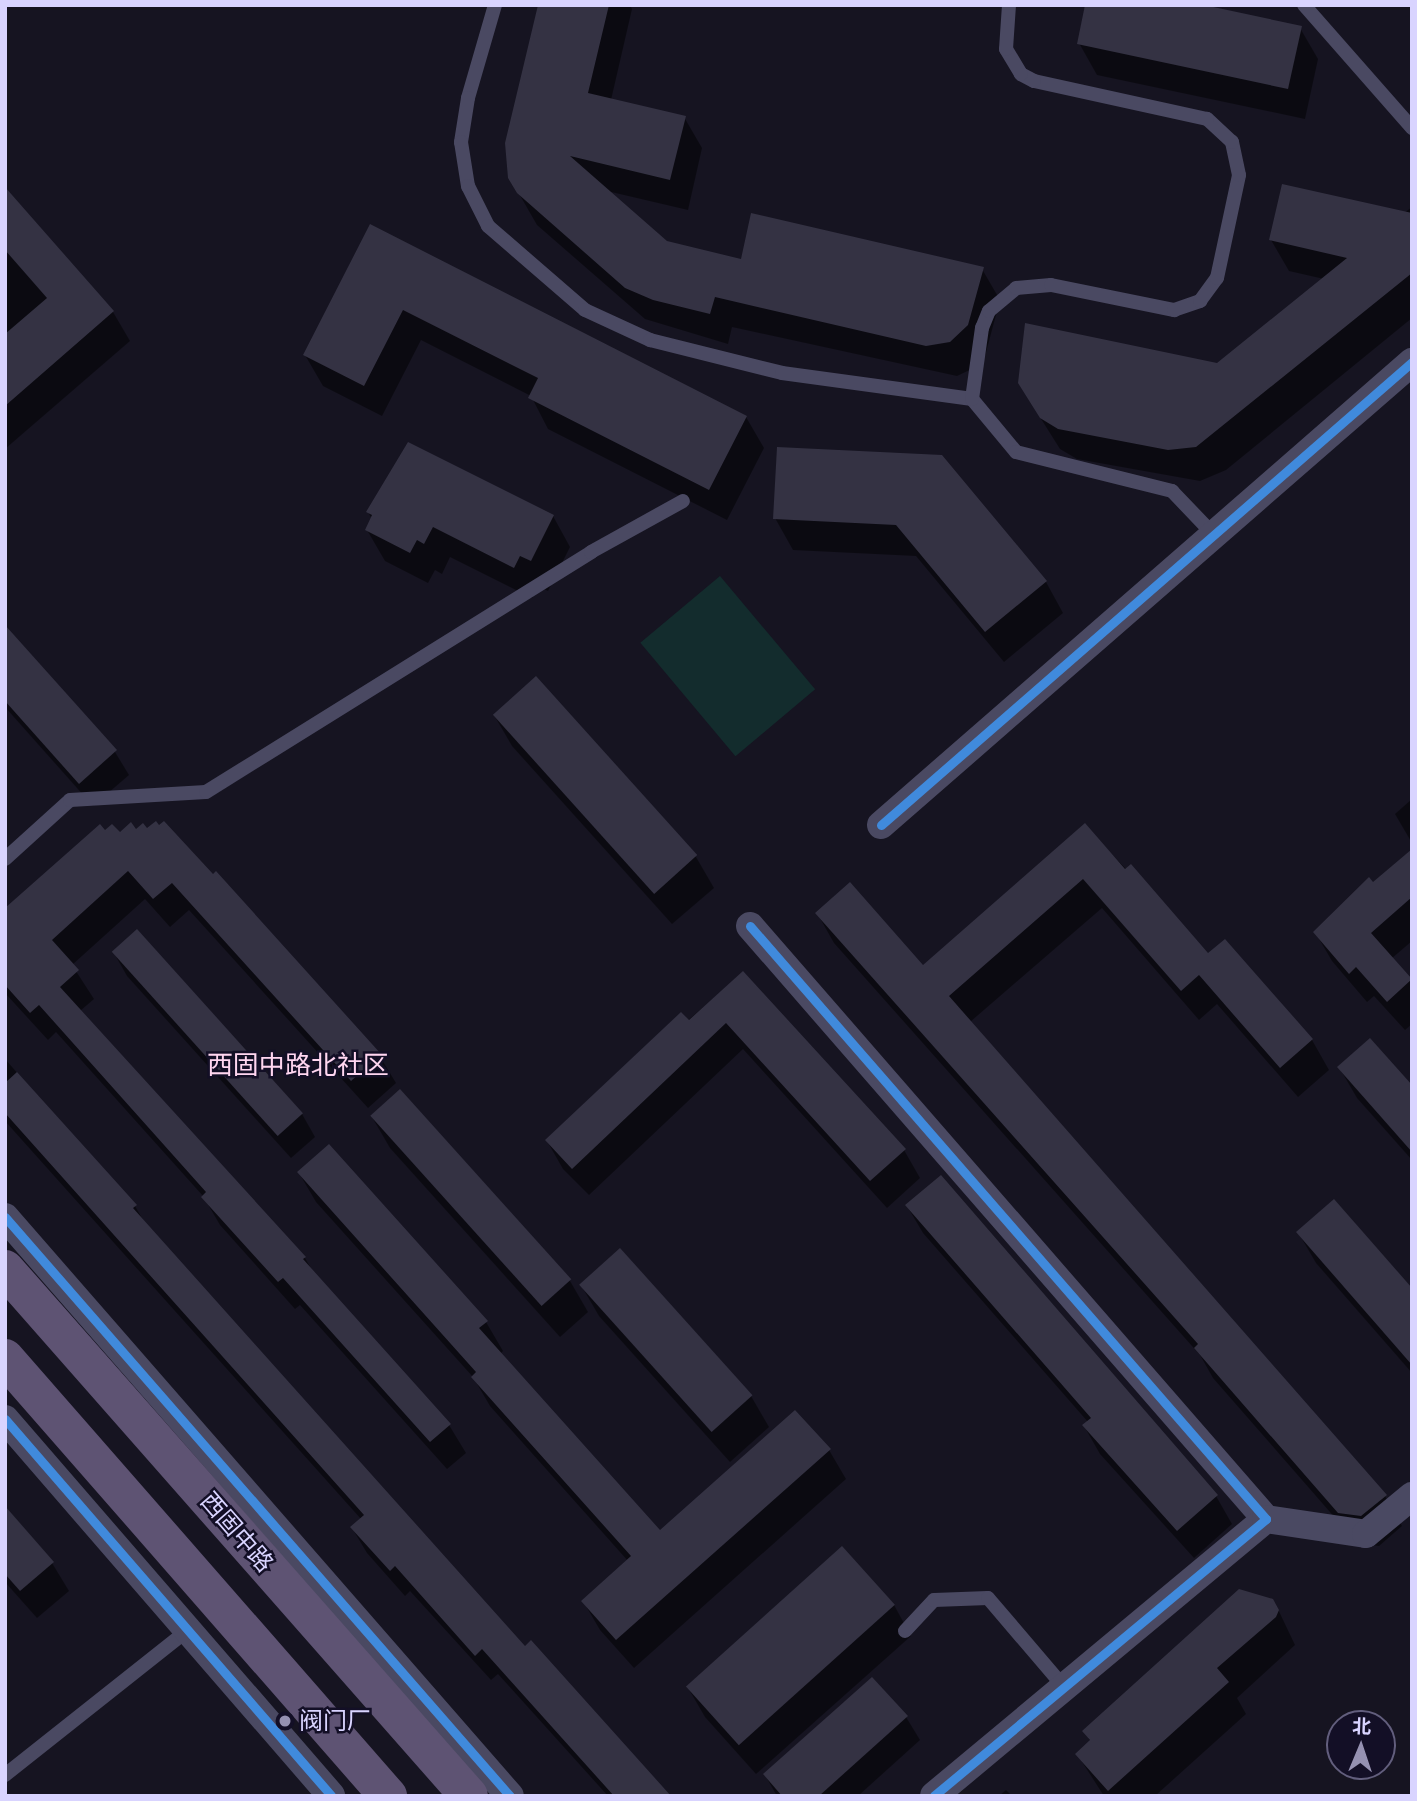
<!DOCTYPE html>
<html>
<head>
<meta charset="utf-8">
<style>
	body { margin:0 }
	#map { position:relative; width:1417px; height:1801px; overflow:hidden; background:#161421; font-family:Quicksand,"Noto Sans SC",sans-serif }
	div>[style] { position:absolute }
	[style*='--x'] { left:calc(var(--x)*1px); top:calc(var(--y)*1px); width:calc(var(--w)*1px); rotate:calc(var(--a)*1deg) }
	.green>* { inset:0; background:#132c2d; transform-origin:0 0 }
	.shadow>* { inset:0; background:#0007 }
	.building>* { inset:0; background:#343243; transform-origin:0 0 }
	.lane>* { height:14px; margin:-7px; padding:0 7px; transform-origin:7px; border-radius:7px; background:#4a4962 }
	.street>* { height:28px; margin:-14px; padding:0 14px; transform-origin:14px; border-radius:14px; background:#4a4962 }
	.primary>* { height:38px; margin:-19px; padding:0 19px; transform-origin:19px; border-radius:19px; background:#5e5373 }
	.cycleway>* { height:9px; margin:-4.5px; padding:0 4.5px; transform-origin:4.5px; border-radius:4.5px; background:#408adc }
	.dots>* { width:19px; height:19px; translate:-50% -50%; box-sizing:border-box; border:4px solid #130f26; border-radius:50% }
	span { translate:-50% -50%; white-space:nowrap; text-align:center; line-height:1.15; -webkit-text-stroke:5px #130f26; paint-order:stroke }
	.street-label { font-size:24px; color:#d9d4ff }
	.poi-label { font-size:24px; color:#d9d4ff }
	.left { translate:0 -50%; text-align:left }
	.neighbourhood-label { font-size:26px; color:#ffd6f0 }
	.frame { position:absolute; inset:0; border:7px solid #d9d4ff; pointer-events:none }
	.north { position:absolute; left:1326px; top:1710px; width:70px; height:70px; box-sizing:border-box; background:#130f26; border:2px solid #625e7d; border-radius:50%; rotate:2deg; font-size:19px; font-weight:700; line-height:28px; text-align:center; color:#d9d4ff }
	.north::after { content:''; display:block; margin:auto; width:24px; height:32px; background:#9591b1; clip-path:polygon(50% 0,100% 100%,50% 72%,0 100%) }
</style>
</head>
<body>
<div id="map">
	<div class="green">
		<i style="left:720px;top:576px;width:148px;height:104px;rotate:50deg"></i>
	</div>
	<div class="shadow">
		<i style="clip-path:polygon(540px 5px,630px 5px,632px 9px,611px 100px,684px 117px,702px 148px,688px 210px,607px 191px,666px 243px,742px 261px,982px 269px,1000px 300px,985px 356px,978px 366px,957px 376px,732px 327px,728px 344px,645px 319px,537px 225px,510px 178px)"></i>
		<i style="clip-path:polygon(1300px 28px,1318px 59px,1305px 119px,1097px 75px,1079px 43px)"></i>
		<i style="clip-path:polygon(5px 189px,113px 312px,130px 341px,5px 449px)"></i>
		<i style="clip-path:polygon(1412px 207px,1412px 318px,1226px 470px,1200px 481px,1077px 459px,1060px 449px,1038px 414px,1218px 365px,1324px 279px,1289px 271px,1271px 240px,1404px 213px)"></i>
		<i style="clip-path:polygon(370px 227px,746px 417px,764px 448px,727px 520px,548px 429px,531px 396px,421px 340px,382px 416px,323px 386px,305px 355px)"></i>
		<i style="clip-path:polygon(941px 456px,1046px 582px,1063px 613px,1004px 662px,916px 556px,793px 550px,775px 518px)"></i>
		<i style="clip-path:polygon(368px 512px,553px 516px,570px 547px,548px 591px,538px 586px,532px 598px,450px 557px,442px 574px,435px 570px,428px 583px,385px 561px,367px 530px,372px 519px)"></i>
		<i style="clip-path:polygon(13px 637px,115px 752px,129px 775px,93px 806px,5px 707px,5px 643px)"></i>
		<i style="clip-path:polygon(494px 715px,696px 857px,714px 888px,672px 924px,512px 746px)"></i>
		<i style="clip-path:polygon(1412px 799px,1412px 843px,1395px 814px)"></i>
		<i style="clip-path:polygon(164px 823px,379px 1055px,396px 1083px,368px 1108px,189px 910px,170px 927px,145px 899px,72px 965px,94px 999px,80px 1011px,305px 1258px,315px 1275px,449px 1425px,466px 1453px,447px 1469px,300px 1305px,295px 1309px,220px 1225px,203px 1196px,56px 1032px,48px 1040px,5px 993px,5px 911px,105px 833px,147px 830px)"></i>
		<i style="clip-path:polygon(1085px 826px,1208px 955px,1224px 941px,1312px 1040px,1329px 1070px,1298px 1097px,1217px 1004px,1199px 1020px,1102px 908px,970px 1022px,1385px 1496px,1402px 1526px,1379px 1546px,1357px 1543px,1213px 1378px,1200px 1355px,834px 943px,817px 913px,922px 967px)"></i>
		<i style="clip-path:polygon(1412px 851px,1412px 941px,1391px 959px,1412px 983px,1412px 1024px,1405px 1030px,1374px 996px,1367px 1002px,1332px 961px,1315px 932px)"></i>
		<i style="clip-path:polygon(114px 953px,302px 1114px,315px 1137px,291px 1158px,127px 976px)"></i>
		<i style="clip-path:polygon(743px 973px,904px 1150px,920px 1178px,887px 1208px,743px 1049px,589px 1195px,563px 1169px,547px 1141px)"></i>
		<i style="clip-path:polygon(5px 1059px,135px 1206px,147px 1227px,524px 1648px,669px 1796px,608px 1796px,498px 1674px,491px 1680px,410px 1591px,405px 1596px,367px 1553px,352px 1528px,361px 1519px,5px 1121px)"></i>
		<i style="clip-path:polygon(1339px 1067px,1412px 1088px,1412px 1160px,1357px 1098px)"></i>
		<i style="clip-path:polygon(400px 1092px,570px 1281px,588px 1312px,560px 1337px,390px 1148px,372px 1117px)"></i>
		<i style="clip-path:polygon(299px 1173px,486px 1322px,503px 1351px,500px 1354px,660px 1533px,829px 1450px,846px 1479px,634px 1668px,600px 1630px,583px 1601px,628px 1561px,490px 1406px,473px 1377px,316px 1202px)"></i>
		<i style="clip-path:polygon(907px 1206px,1216px 1496px,1232px 1524px,1194px 1558px,1100px 1454px,1084px 1426px,1088px 1422px,923px 1233px)"></i>
		<i style="clip-path:polygon(1298px 1232px,1412px 1291px,1412px 1373px,1316px 1263px)"></i>
		<i style="clip-path:polygon(581px 1285px,751px 1396px,769px 1427px,730px 1462px,599px 1316px)"></i>
		<i style="clip-path:polygon(5px 1509px,52px 1563px,69px 1591px,37px 1618px,5px 1582px)"></i>
		<i style="clip-path:polygon(842px 1548px,894px 1605px,911px 1636px,756px 1774px,705px 1717px,687px 1686px)"></i>
		<i style="clip-path:polygon(1275px 1603px,1295px 1645px,1237px 1698px,1246px 1714px,1155px 1796px,1104px 1796px,1077px 1754px,1091px 1742px,1084px 1731px)"></i>
		<i style="clip-path:polygon(906px 1717px,920px 1740px,858px 1796px,777px 1796px,765px 1775px)"></i>
		<i style="clip-path:polygon(1006px 1790px,1012px 1796px,999px 1796px)"></i>
	</div>
	<div class="building">
		<i style="clip-path:polygon(538px 5px,609px 5px,588px 93px,686px 116px,670px 180px,570px 156px,667px 241px,741px 259px,751px 213px,984px 267px,968px 325px,950px 342px,926px 346px,715px 297px,710px 314px,653px 300px,625px 288px,517px 193px,508px 178px,505px 143px)"></i>
		<i style="clip-path:polygon(1085px 5px,1204px 5px,1302px 26px,1288px 89px,1077px 44px)"></i>
		<i style="clip-path:polygon(1282px 184px,1412px 213px,1412px 273px,1196px 447px,1168px 450px,1058px 429px,1040px 418px,1018px 383px,1025px 323px,1217px 363px,1347px 258px,1269px 240px)"></i>
		<i style="clip-path:polygon(5px 187px,114px 311px,5px 406px,5px 334px,47px 298px,5px 250px)"></i>
		<i style="clip-path:polygon(370px 224px,747px 416px,709px 490px,528px 398px,538px 378px,403px 310px,364px 386px,303px 355px)"></i>
		<i style="clip-path:polygon(408px 442px,554px 515px,531px 561px,520px 556px,514px 568px,433px 527px,424px 544px,417px 540px,410px 553px,365px 530px,372px 515px,366px 512px)"></i>
		<i style="clip-path:polygon(777px 447px,942px 455px,1047px 581px,985px 632px,896px 525px,773px 519px)"></i>
		<i style="clip-path:polygon(5px 625px,117px 750px,79px 784px,5px 701px)"></i>
		<i style="left:536px;top:676px;width:241px;height:58px;rotate:48deg"></i>
		<i style="clip-path:polygon(156px 821px,159px 825px,164px 821px,213px 874px,216px 871px,381px 1054px,351px 1081px,172px 883px,153px 899px,128px 871px,52px 940px,79px 970px,60px 987px,306px 1257px,303px 1259px,451px 1424px,430px 1442px,283px 1278px,278px 1282px,201px 1197px,206px 1192px,39px 1005px,30px 1013px,5px 985px,5px 908px,100px 824px,105px 830px,112px 824px,120px 832px,131px 822px,136px 829px,143px 823px,147px 828px)"></i>
		<i style="clip-path:polygon(1085px 823px,1125px 869px,1131px 864px,1208px 953px,1225px 939px,1313px 1039px,1280px 1068px,1199px 975px,1181px 991px,1083px 879px,949px 996px,1387px 1495px,1361px 1516px,1338px 1513px,1194px 1348px,1198px 1344px,815px 913px,850px 882px,923px 965px)"></i>
		<i style="clip-path:polygon(1412px 849px,1412px 897px,1371px 933px,1412px 979px,1387px 1002px,1356px 967px,1349px 974px,1313px 932px,1369px 877px,1373px 882px)"></i>
		<i style="left:137px;top:929px;width:248px;height:34px;rotate:48deg"></i>
		<i style="clip-path:polygon(743px 971px,906px 1149px,870px 1181px,726px 1023px,572px 1169px,545px 1140px,681px 1012px,689px 1020px)"></i>
		<i style="clip-path:polygon(1370px 1038px,1412px 1085px,1412px 1152px,1337px 1067px)"></i>
		<i style="clip-path:polygon(17px 1072px,137px 1205px,133px 1208px,525px 1646px,531px 1640px,671px 1796px,614px 1796px,482px 1649px,475px 1656px,395px 1566px,390px 1571px,350px 1527px,364px 1515px,5px 1113px,5px 1083px)"></i>
		<i style="left:400px;top:1089px;width:256px;height:40px;rotate:48deg"></i>
		<i style="clip-path:polygon(329px 1144px,488px 1321px,479px 1328px,660px 1530px,795px 1410px,831px 1449px,616px 1640px,581px 1601px,631px 1556px,471px 1377px,476px 1372px,297px 1172px)"></i>
		<i style="clip-path:polygon(941px 1175px,1218px 1495px,1177px 1531px,1082px 1425px,1091px 1418px,905px 1205px)"></i>
		<i style="clip-path:polygon(1334px 1199px,1412px 1288px,1412px 1365px,1296px 1232px)"></i>
		<i style="left:620px;top:1248px;width:198px;height:55px;rotate:48deg"></i>
		<i style="clip-path:polygon(5px 1506px,54px 1562px,20px 1591px,5px 1574px)"></i>
		<i style="left:842px;top:1546px;width:79px;height:210px;rotate:48deg"></i>
		<i style="clip-path:polygon(1239px 1589px,1273px 1599px,1279px 1610px,1276px 1617px,1217px 1668px,1229px 1682px,1108px 1791px,1075px 1754px,1090px 1740px,1082px 1731px)"></i>
		<i style="clip-path:polygon(872px 1677px,908px 1716px,819px 1796px,782px 1796px,763px 1774px)"></i>
	</div>
	<div class="lane">
		<i style="--x:495;--y:5;--w:97;--a:106.2"></i>
		<i style="--x:468;--y:98;--w:45;--a:99"></i>
		<i style="--x:461;--y:142;--w:45;--a:81"></i>
		<i style="--x:468;--y:186;--w:45;--a:63.4"></i>
		<i style="--x:488;--y:226;--w:128;--a:40.9"></i>
		<i style="--x:585;--y:310;--w:72;--a:24.8"></i>
		<i style="--x:650;--y:340;--w:136;--a:14"></i>
		<i style="--x:782;--y:373;--w:192;--a:7.8"></i>
		<i style="--x:972;--y:399;--w:69;--a:50.3"></i>
		<i style="--x:1016;--y:452;--w:161;--a:14"></i>
		<i style="--x:1172;--y:491;--w:61;--a:46.3"></i>
		<i style="--x:1304;--y:5;--w:164;--a:48.7"></i>
		<i style="--x:972;--y:399;--w:72;--a:-82"></i>
		<i style="--x:982;--y:328;--w:18;--a:-68"></i>
		<i style="--x:989;--y:311;--w:35;--a:-40"></i>
		<i style="--x:1016;--y:288;--w:35;--a:-5"></i>
		<i style="--x:1051;--y:285;--w:126;--a:11.5"></i>
		<i style="--x:1174;--y:310;--w:28;--a:-19"></i>
		<i style="--x:1200;--y:301;--w:29;--a:-54"></i>
		<i style="--x:1217;--y:278;--w:105;--a:-77.9"></i>
		<i style="--x:1239;--y:175;--w:34;--a:-102"></i>
		<i style="--x:1232;--y:142;--w:34;--a:-137"></i>
		<i style="--x:1207;--y:119;--w:177;--a:-167.6"></i>
		<i style="--x:1034;--y:81;--w:15;--a:-152"></i>
		<i style="--x:1021;--y:74;--w:29;--a:-121"></i>
		<i style="--x:1006;--y:49;--w:44;--a:-86.1"></i>
		<i style="--x:5;--y:859;--w:88;--a:-42.2"></i>
		<i style="--x:70;--y:800;--w:136;--a:-3.4"></i>
		<i style="--x:206;--y:792;--w:454;--a:-31.9"></i>
		<i style="--x:591;--y:552;--w:105;--a:-29"></i>
		<i style="--x:905;--y:1631;--w:42;--a:-46.9"></i>
		<i style="--x:934;--y:1600;--w:54;--a:-2.1"></i>
		<i style="--x:988;--y:1598;--w:117;--a:49.5"></i>
		<i style="--x:5;--y:1775;--w:233;--a:-38.4"></i>
	</div>
	<div class="street">
		<i style="--x:881;--y:825;--w:705;--a:-41.09"></i>
		<i style="--x:750;--y:926;--w:786;--a:48.97"></i>
		<i style="--x:1266;--y:1519;--w:432;--a:140.2"></i>
		<i style="--x:5;--y:1217;--w:768;--a:48.91"></i>
		<i style="--x:5;--y:1419;--w:498;--a:49.1"></i>
		<i style="--x:1266;--y:1519;--w:101;--a:8.5"></i>
		<i style="--x:1366;--y:1534;--w:60;--a:-39.6"></i>
	</div>
	<div class="primary">
		<i style="--x:5;--y:1269;--w:702;--a:48.64"></i>
		<i style="--x:5;--y:1358;--w:582;--a:48.83"></i>
	</div>
	<div class="cycleway">
		<i style="--x:881;--y:825;--w:705;--a:-41.09"></i>
		<i style="--x:750;--y:926;--w:786;--a:48.97"></i>
		<i style="--x:1266;--y:1519;--w:432;--a:140.2"></i>
		<i style="--x:5;--y:1217;--w:768;--a:48.91"></i>
		<i style="--x:5;--y:1419;--w:498;--a:49.1"></i>
	</div>
	<div class="dots">
		<i style="left:285px;top:1721px;background:#9591b1"></i>
	</div>
	<div class="street-label">
		<span style="left:237px;top:1532px;rotate:49deg">西固中路</span>
	</div>
	<div class="poi-label">
		<span class="left" style="left:299px;top:1721px">阀门厂</span>
	</div>
	<div class="neighbourhood-label">
		<span style="left:298px;top:1065px">西固中路北社区</span>
	</div>
	<div class="frame"></div>
	<div class="north">北</div>
</div>
</body>
</html>
